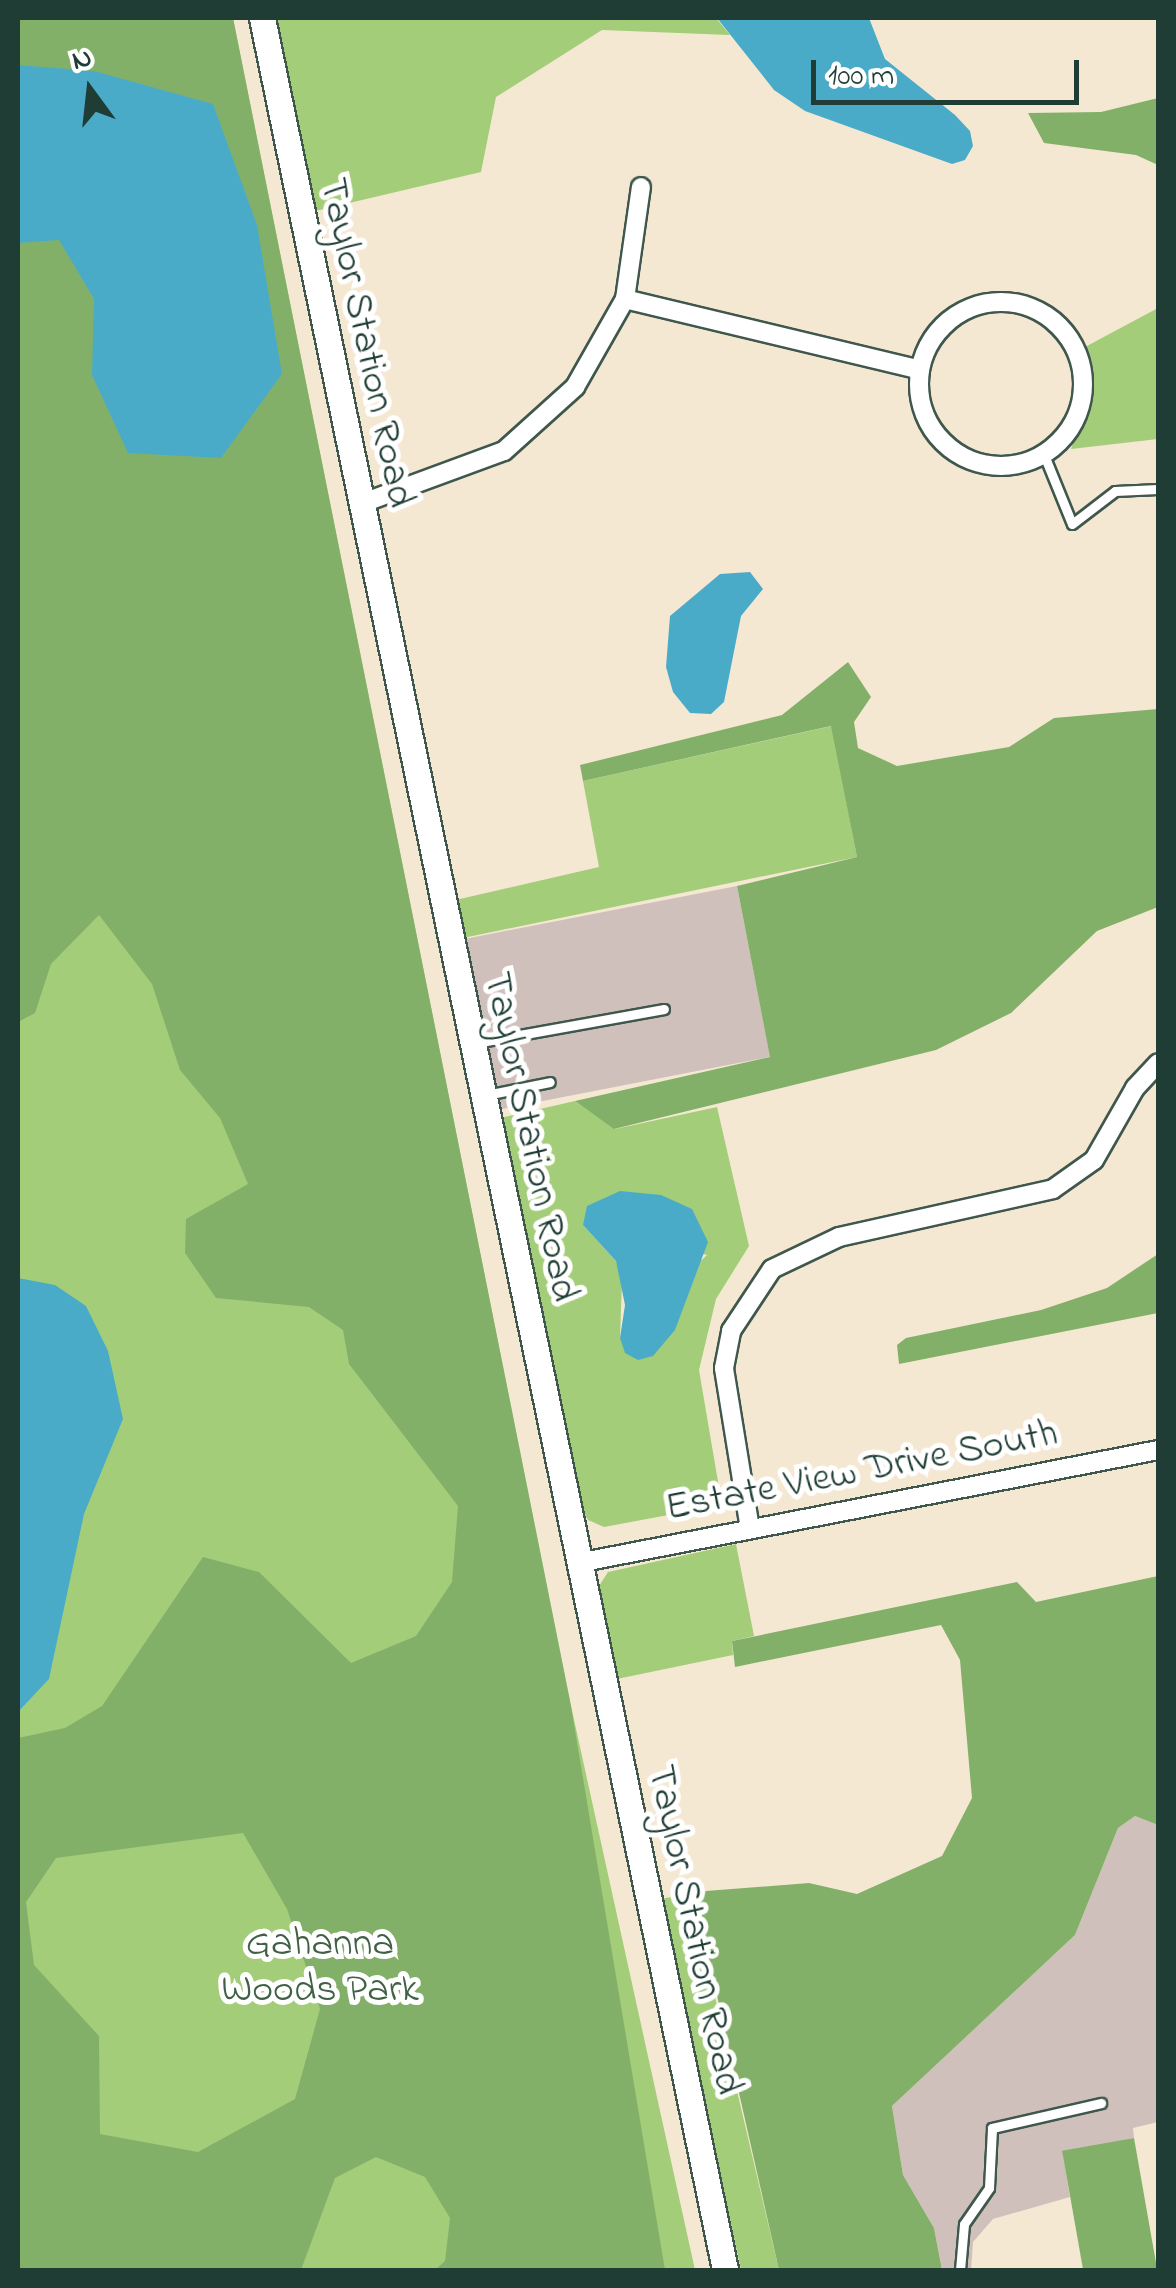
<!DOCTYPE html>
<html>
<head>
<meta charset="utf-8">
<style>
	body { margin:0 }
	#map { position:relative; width:1176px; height:2288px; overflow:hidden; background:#f5e8d3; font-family:"Indie Flower",sans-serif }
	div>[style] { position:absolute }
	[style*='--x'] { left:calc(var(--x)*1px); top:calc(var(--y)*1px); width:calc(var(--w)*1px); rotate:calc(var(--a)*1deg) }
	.industrial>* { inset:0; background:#cfc0bb; transform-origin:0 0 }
	.green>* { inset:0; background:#a4cd79 }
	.forest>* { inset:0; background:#83b069; transform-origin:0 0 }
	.water>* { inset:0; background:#4aabc9 }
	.roads { filter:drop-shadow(2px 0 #3f574c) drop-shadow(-2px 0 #3f574c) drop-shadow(0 2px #3f574c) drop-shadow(0 -2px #3f574c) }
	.service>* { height:9px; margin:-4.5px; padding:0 4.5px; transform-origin:4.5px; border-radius:4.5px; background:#fff }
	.minor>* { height:18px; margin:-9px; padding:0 9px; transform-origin:9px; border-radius:9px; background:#fff }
	.minor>.ring { margin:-9px; padding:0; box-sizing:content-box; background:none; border:18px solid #fff; border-radius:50% }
	.secondary>* { height:25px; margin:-12.5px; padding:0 12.5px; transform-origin:12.5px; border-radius:12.5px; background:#fff }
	span { translate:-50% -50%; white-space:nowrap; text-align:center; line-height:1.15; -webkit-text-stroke:10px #fff; paint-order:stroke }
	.street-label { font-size:40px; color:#1f3d34 }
	.park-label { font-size:40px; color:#406145 }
	.frame { position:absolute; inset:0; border:20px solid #1f3d34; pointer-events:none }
	.north { position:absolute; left:40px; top:40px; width:100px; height:100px; -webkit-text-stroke:8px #fff; paint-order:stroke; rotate:345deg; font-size:28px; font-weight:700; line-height:40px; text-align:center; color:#1f3d34 }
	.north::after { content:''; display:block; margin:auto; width:35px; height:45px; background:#1f3d34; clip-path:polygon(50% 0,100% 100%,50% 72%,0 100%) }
	.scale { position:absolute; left:811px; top:60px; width:268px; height:45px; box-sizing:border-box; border:5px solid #1f3d34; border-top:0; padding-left:12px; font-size:30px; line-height:35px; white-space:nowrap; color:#1f3d34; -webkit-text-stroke:8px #fff; paint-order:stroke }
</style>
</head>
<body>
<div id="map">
	<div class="industrial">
		<i style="left:737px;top:886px;width:174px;height:284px;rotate:79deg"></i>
		<i style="clip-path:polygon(1135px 1816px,1158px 1825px,1158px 2122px,1133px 2128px,1134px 2138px,1063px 2153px,1070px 2197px,993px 2219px,973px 2242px,971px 2270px,942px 2270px,934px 2228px,903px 2175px,892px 2106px,1075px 1935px,1118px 1828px)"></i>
	</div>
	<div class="green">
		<i style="clip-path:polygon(18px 18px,233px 18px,571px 1706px,695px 2270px,18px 2270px)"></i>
		<i style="clip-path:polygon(271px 18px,716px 18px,730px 35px,602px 30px,496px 97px,481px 172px,311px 212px)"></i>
		<i style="clip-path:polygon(1158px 308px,1158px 439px,1071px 449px,1085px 411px,1090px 374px,1085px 347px)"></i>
		<i style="clip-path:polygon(832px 726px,857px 857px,458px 939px,451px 901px,599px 867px,583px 781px)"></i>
		<i style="clip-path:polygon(evenodd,575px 1101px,615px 1129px,717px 1107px,749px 1246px,716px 1299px,699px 1370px,722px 1505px,604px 1527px,588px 1520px,577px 1500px,496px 1119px,575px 1101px,583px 1225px,707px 1255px,620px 1338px,622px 1281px,616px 1261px,583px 1225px)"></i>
		<i style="clip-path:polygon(736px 1544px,754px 1636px,732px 1641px,733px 1655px,612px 1680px,599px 1614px,599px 1586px,608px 1572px)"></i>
		<i style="clip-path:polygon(706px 1891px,697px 1907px,703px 1946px,779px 2270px,741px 2270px,660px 1899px)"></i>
	</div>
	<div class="forest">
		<i style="clip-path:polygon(evenodd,18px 18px,233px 18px,571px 1706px,665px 2270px,435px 2270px,445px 2261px,450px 2218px,425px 2177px,376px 2157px,335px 2178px,301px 2270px,18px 2270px,18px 1738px,65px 1728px,102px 1706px,203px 1557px,259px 1572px,351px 1663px,416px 1636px,452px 1582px,458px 1506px,349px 1364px,343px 1330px,309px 1307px,216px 1298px,185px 1253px,186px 1219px,248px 1184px,220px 1118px,180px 1070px,152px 984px,99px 915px,51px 964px,35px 1013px,18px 1022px,18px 18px,243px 1833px,287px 1909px,320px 2009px,295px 2099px,198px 2152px,100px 2134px,99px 2036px,34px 1965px,26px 1902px,56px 1858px,243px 1833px)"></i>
		<i style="clip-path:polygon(1158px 98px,1158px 165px,1136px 155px,1044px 143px,1028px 113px,1101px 112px)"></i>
		<i style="clip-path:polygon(848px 662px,871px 697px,854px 722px,858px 748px,897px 766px,1009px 747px,1054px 718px,1158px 709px,1158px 907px,1097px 931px,1011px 1013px,936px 1050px,614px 1129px,575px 1101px,770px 1057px,737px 886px,857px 857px,831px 726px,583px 781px,580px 765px,782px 715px)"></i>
		<i style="clip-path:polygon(1158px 1254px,1158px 1313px,899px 1364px,897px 1345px,906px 1338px,1041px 1310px,1107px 1288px)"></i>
		<i style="clip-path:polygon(1158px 1576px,1158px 1825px,1135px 1816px,1118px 1828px,1075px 1935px,892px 2106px,903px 2175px,934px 2228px,942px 2270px,779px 2270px,697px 1907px,706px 1891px,809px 1883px,857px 1894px,942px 1856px,972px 1798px,960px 1660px,941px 1625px,735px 1667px,732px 1641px,1017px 1582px,1036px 1602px)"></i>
		<i style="left:1134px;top:2138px;width:134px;height:73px;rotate:80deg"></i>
	</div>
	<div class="water">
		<i style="clip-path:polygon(717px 18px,869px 18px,885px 59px,955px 115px,970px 131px,973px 146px,965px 160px,952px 164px,805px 111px,774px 90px)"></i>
		<i style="clip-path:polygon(18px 65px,94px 71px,213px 104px,257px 225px,282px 374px,221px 458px,128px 453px,92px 375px,94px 299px,59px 240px,18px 243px)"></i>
		<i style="clip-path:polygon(750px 572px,763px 589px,741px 616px,724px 702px,711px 714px,690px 713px,673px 692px,666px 667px,670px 616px,720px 574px)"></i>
		<i style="clip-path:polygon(620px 1191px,661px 1195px,692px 1209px,708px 1242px,675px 1330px,653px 1356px,638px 1360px,625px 1353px,620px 1338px,625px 1305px,616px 1261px,583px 1225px,587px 1206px)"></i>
		<i style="clip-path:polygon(18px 1278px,55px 1285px,86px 1306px,108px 1351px,123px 1419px,84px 1514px,49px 1679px,18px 1712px)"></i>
	</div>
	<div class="roads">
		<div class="service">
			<i style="--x:1044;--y:455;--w:74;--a:67.9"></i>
			<i style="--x:1072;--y:524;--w:54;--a:-37.5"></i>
			<i style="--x:1115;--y:491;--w:43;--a:-2.7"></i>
			<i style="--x:475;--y:1043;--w:192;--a:-10.2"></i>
			<i style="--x:486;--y:1095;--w:65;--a:-11.5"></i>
			<i style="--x:960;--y:2270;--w:46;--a:-85"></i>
			<i style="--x:964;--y:2224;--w:44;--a:-55.2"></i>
			<i style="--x:989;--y:2188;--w:60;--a:-87.1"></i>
			<i style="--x:992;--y:2128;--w:112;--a:-12.9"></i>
		</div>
		<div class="minor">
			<i style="--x:625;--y:299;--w:303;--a:13.5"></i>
			<i class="ring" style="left:919px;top:302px;width:146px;height:146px"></i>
			<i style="--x:360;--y:504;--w:153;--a:-20.2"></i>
			<i style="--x:504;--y:451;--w:96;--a:-42"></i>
			<i style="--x:575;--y:387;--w:101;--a:-60.4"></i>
			<i style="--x:625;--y:299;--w:113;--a:-81.9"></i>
			<i style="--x:750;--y:1529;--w:163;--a:-99.2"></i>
			<i style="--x:724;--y:1368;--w:38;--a:-79"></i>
			<i style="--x:731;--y:1331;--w:74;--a:-56.5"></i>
			<i style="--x:772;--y:1269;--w:74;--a:-25.5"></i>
			<i style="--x:839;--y:1237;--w:219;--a:-12.6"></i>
			<i style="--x:1053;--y:1189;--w:50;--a:-35.3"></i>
			<i style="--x:1094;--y:1160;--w:83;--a:-60.3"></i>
			<i style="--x:1135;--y:1088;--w:34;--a:-47"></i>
			<i style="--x:578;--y:1563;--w:591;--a:-11.02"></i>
		</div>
		<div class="secondary">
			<i style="--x:262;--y:18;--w:2299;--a:78.38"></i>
		</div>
	</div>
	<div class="street-label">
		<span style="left:365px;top:343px;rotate:78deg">Taylor Station Road</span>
		<span style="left:529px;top:1137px;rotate:78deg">Taylor Station Road</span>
		<span style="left:862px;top:1472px;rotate:-11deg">Estate View Drive South</span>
		<span style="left:693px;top:1930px;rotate:78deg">Taylor Station Road</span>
	</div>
	<div class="park-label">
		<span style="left:320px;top:1968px">Gahanna<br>Woods Park</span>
	</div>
	<div class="frame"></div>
	<div class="north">N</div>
	<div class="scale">100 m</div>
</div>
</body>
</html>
